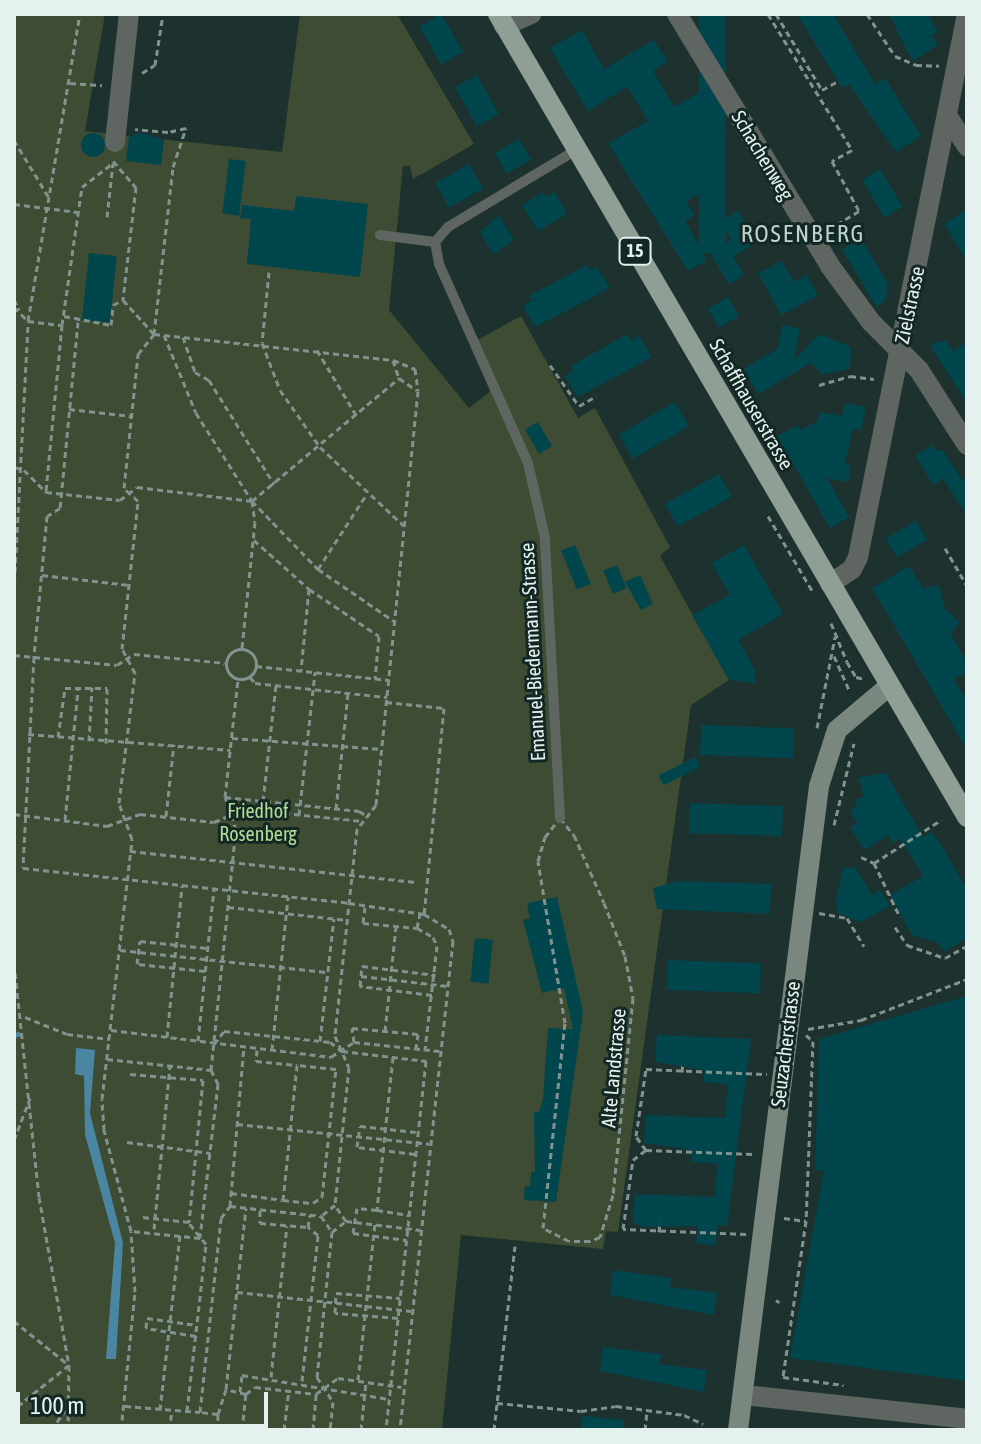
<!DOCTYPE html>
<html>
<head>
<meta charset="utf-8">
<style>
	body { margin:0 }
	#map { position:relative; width:981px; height:1444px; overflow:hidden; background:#1d312e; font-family:"Asap Condensed",sans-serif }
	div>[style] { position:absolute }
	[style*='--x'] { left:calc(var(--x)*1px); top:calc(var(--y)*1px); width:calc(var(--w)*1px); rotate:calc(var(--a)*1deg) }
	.green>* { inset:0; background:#3d4c32 }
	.water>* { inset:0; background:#4a85a2 }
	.stream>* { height:5px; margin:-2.5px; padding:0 2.5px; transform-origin:2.5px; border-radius:2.5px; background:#4a85a2 }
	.building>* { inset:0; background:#01454d; transform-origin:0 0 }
	.round { border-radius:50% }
	.path>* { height:3px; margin-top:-1.5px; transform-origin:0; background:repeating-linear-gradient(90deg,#81928f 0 6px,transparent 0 10px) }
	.path>.ring { margin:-1.5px; padding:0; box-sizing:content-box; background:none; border:3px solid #81928f; border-radius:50% }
	.lane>* { height:10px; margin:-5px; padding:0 5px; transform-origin:5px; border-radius:5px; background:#5f6661 }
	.street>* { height:20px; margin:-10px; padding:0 10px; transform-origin:10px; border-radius:10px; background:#5f6661 }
	.secondary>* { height:20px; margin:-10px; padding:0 10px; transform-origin:10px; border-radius:10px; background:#7a877f }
	.primary>* { height:20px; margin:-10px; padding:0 10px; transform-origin:10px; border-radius:10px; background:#8f9f95 }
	span { translate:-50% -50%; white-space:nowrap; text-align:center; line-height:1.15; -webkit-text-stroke:6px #132724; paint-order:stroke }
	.shield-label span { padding:2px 6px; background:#132724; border:2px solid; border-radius:6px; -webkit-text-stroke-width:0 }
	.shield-label { font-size:18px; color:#e4f1ee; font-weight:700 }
	.street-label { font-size:20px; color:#e4f1ee }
	.park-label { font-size:20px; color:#b2dd95 }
	.quarter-label { font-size:24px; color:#bbd4cf; letter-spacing:2px }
	.frame { position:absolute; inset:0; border:16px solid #e4f1ee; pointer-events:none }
	.scale { position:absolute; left:16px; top:1392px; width:252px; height:36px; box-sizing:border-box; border:4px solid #e4f1ee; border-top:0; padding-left:10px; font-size:24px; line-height:28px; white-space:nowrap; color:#e4f1ee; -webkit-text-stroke:6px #132724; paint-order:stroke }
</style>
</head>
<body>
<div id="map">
	<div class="green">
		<i style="clip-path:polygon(14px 14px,105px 14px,85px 131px,282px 152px,300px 14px,397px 14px,474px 144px,413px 179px,410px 166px,403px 166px,389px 310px,469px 408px,496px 387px,474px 342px,521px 316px,578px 418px,595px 408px,670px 547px,660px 556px,729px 680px,691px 705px,618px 1232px,606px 1231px,603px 1249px,461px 1235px,442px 1430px,14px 1430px)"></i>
	</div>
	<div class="water">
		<i style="clip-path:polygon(76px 1048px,95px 1050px,90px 1113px,123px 1243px,116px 1359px,106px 1359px,115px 1243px,85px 1135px,84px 1076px,75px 1074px)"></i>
	</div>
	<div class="stream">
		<i style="--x:14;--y:1035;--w:4;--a:-14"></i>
	</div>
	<div class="building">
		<i style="left:441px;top:14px;width:44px;height:25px;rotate:60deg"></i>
		<i style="left:699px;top:14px;width:27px;height:239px"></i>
		<i style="clip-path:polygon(797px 14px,833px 14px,875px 84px,885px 78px,921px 136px,896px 152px,849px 84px,842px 88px)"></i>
		<i style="clip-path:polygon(889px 14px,928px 14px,938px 32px,932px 36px,938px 45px,912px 61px)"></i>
		<i style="clip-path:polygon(582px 30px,604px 69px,654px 40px,668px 62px,653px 71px,674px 107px,700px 92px,722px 131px,707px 139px,720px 163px,704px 172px,712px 187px,686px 201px,695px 215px,685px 221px,707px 260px,688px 271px,608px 143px,648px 121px,627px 87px,588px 111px,550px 48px)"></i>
		<i style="left:477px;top:75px;width:45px;height:25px;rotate:61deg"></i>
		<i style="clip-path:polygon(143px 133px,164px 140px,161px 165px,126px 161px,129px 136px)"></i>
		<i class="round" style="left:81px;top:133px;width:24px;height:24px"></i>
		<i style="left:519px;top:139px;width:24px;height:28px;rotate:60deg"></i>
		<i style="left:229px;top:159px;width:17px;height:55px;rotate:7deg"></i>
		<i style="left:469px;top:164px;width:28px;height:39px;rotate:60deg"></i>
		<i style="left:880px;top:169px;width:44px;height:21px;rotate:59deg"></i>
		<i style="clip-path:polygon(543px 192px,546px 197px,554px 192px,567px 214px,538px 231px,522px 205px)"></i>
		<i style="clip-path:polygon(296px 196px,368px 204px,360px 277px,247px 264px,251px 219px,240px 218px,242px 205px,294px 211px)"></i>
		<i style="clip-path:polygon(967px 209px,967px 260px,944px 224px)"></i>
		<i style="clip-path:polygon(738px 211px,756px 243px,733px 256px,744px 275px,729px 284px,710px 253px,731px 240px,721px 221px)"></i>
		<i style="clip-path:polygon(499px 215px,514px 240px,493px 254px,480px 232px)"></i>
		<i style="clip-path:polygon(861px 238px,888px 284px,885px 301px,876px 306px,842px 249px)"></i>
		<i style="left:89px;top:253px;width:28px;height:67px;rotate:6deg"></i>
		<i style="clip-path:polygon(782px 261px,794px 282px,807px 275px,818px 296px,781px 315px,758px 273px)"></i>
		<i style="clip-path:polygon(587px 265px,591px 270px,597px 267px,610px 288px,535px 327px,523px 306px,532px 300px,529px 296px)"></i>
		<i style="left:728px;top:297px;width:22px;height:23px;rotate:60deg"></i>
		<i style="clip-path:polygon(782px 325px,800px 328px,794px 360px,819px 334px,851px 347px,850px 369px,822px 374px,811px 363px,758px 394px,743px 369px,778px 349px)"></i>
		<i style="clip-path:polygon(627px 334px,631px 341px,639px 336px,652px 357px,578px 397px,565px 376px,573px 371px,571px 366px)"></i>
		<i style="clip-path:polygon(945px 340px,953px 351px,967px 342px,967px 403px,930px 345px)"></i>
		<i style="left:675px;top:402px;width:28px;height:65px;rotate:60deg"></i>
		<i style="clip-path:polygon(845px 403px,866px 407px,861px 430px,853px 428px,845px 464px,851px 465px,848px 482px,827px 478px,849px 517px,830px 528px,777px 436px,798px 425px,801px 430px,818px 421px,819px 412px,842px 416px)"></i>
		<i style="left:538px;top:422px;width:28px;height:15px;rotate:60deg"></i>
		<i style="clip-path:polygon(933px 445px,937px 452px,942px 449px,962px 480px,967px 477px,967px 515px,943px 479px,933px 485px,915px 456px)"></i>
		<i style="left:719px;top:474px;width:26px;height:62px;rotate:61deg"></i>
		<i style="left:916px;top:521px;width:22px;height:35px;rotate:60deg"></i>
		<i style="left:575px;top:545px;width:42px;height:15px;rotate:68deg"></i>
		<i style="clip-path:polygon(744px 545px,783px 614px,738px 640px,756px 671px,755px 683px,729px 680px,692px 615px,730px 595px,712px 563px)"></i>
		<i style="left:617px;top:565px;width:25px;height:15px;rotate:67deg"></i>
		<i style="clip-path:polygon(909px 566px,923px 588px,939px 585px,945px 609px,960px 622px,951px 634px,967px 663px,967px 672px,954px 679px,967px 700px,967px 749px,872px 588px)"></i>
		<i style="clip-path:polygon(640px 575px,653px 604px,641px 610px,625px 582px)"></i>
		<i style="left:701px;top:725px;width:93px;height:30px;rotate:2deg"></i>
		<i style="left:695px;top:757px;width:11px;height:41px;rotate:63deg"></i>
		<i style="clip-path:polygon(886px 773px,923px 837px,931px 832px,938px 840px,967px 889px,967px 938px,944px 952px,938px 943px,912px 935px,890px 895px,923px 876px,901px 839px,893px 843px,888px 835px,865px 850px,850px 828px,857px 823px,850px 811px,857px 807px,854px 801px,864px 796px,858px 778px)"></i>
		<i style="left:690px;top:803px;width:93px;height:30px;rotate:2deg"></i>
		<i style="clip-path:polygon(855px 867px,872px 895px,880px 890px,890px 906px,860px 922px,837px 913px,836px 901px,842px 869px)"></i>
		<i style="clip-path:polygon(678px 881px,772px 884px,769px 914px,657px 909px,653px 888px)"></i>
		<i style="clip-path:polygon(557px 897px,583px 1012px,556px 1202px,524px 1200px,525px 1186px,530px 1186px,531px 1172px,535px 1172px,534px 1112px,539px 1112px,543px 1099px,548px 1028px,573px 1029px,564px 988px,542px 993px,523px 920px,530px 918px,527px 903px)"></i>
		<i style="left:475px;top:938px;width:18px;height:44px;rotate:6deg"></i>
		<i style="left:668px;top:960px;width:93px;height:30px;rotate:2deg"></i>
		<i style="clip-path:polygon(967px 996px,967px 1381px,790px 1358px,824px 1170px,815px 1171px,819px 1039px)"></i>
		<i style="clip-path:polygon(657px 1035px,751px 1039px,727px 1226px,718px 1225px,715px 1246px,696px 1243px,698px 1226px,643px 1227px,633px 1222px,635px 1194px,715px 1197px,717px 1164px,691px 1162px,692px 1150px,644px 1143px,646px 1115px,725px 1118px,728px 1084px,704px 1082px,704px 1070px,655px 1062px)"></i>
		<i style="clip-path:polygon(613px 1270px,671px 1278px,670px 1287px,717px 1293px,714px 1315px,610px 1295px)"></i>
		<i style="clip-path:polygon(603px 1347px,661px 1354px,660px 1364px,707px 1370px,704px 1392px,600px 1371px)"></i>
		<i style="clip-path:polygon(583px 1416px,623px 1420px,623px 1430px,581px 1430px)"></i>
	</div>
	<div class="path">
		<i style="--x:768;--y:14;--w:160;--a:58.3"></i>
		<i style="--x:852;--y:150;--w:23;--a:151"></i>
		<i style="--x:832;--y:161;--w:57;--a:61.6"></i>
		<i style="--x:859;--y:211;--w:37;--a:149"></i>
		<i style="--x:776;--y:14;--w:89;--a:58.8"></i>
		<i style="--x:822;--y:90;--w:18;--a:-29"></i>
		<i style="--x:867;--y:14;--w:50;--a:56.3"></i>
		<i style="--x:895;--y:56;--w:23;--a:23"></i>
		<i style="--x:916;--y:65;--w:23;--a:2"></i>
		<i style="--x:142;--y:73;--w:15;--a:-32"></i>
		<i style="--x:155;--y:65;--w:52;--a:-81.1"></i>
		<i style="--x:70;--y:83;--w:32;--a:4"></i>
		<i style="--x:14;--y:140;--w:66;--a:58.7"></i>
		<i style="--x:113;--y:161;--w:35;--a:49"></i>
		<i style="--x:136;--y:187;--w:114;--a:96.6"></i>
		<i style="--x:123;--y:300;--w:46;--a:47.6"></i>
		<i style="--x:154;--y:334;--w:240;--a:6.2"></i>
		<i style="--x:393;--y:360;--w:24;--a:22"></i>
		<i style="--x:415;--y:369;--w:22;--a:82"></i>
		<i style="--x:418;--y:391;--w:416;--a:95.8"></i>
		<i style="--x:376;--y:805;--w:31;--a:128"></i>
		<i style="--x:357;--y:829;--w:208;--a:96.1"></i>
		<i style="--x:335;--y:1036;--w:34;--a:66"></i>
		<i style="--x:349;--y:1067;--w:139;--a:95.8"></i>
		<i style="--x:335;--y:1205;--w:18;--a:142"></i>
		<i style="--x:321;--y:1216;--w:19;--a:55"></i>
		<i style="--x:332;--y:1232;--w:146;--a:95.9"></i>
		<i style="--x:317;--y:1377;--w:30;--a:57"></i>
		<i style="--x:333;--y:1402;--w:28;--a:96"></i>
		<i style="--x:14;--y:204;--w:64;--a:7.1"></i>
		<i style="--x:107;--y:217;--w:54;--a:-83.7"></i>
		<i style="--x:269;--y:272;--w:71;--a:95.6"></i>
		<i style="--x:262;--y:343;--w:50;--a:69"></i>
		<i style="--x:280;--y:390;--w:70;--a:54.9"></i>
		<i style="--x:320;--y:447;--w:115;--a:43.2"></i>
		<i style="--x:14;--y:299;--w:12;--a:66"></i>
		<i style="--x:14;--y:307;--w:20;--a:45"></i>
		<i style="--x:28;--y:321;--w:34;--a:7"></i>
		<i style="--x:62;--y:325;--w:168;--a:95.5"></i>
		<i style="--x:64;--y:316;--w:48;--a:10.8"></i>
		<i style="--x:111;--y:325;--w:20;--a:-84"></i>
		<i style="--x:113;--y:305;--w:11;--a:-27"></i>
		<i style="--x:78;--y:322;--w:187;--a:95.5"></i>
		<i style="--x:60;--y:508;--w:15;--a:148"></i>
		<i style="--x:47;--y:516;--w:142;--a:95.3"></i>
		<i style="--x:34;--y:657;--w:83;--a:5.5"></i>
		<i style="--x:117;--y:665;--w:20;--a:-33"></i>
		<i style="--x:134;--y:654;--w:91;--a:5.6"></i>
		<i style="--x:62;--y:325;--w:139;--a:-81.8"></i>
		<i style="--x:82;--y:187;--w:39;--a:-38"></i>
		<i style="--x:164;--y:335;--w:84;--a:67.7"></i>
		<i style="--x:196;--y:413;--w:104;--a:57.5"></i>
		<i style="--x:252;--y:501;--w:95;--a:45.9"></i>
		<i style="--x:318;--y:569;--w:92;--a:34.4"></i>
		<i style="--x:183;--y:337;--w:37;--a:71"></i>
		<i style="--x:195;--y:372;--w:16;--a:30"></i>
		<i style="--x:209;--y:380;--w:123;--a:58"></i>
		<i style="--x:317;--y:350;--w:76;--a:59"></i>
		<i style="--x:393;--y:360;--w:19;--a:72"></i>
		<i style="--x:399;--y:378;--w:21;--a:35"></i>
		<i style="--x:550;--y:365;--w:50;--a:54.7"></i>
		<i style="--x:579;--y:406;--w:20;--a:-30"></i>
		<i style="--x:819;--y:385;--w:32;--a:-16"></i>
		<i style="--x:850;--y:376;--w:24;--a:7"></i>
		<i style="--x:69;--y:409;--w:63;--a:6.3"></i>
		<i style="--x:14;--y:467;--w:10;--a:17"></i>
		<i style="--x:24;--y:470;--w:31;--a:45"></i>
		<i style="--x:46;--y:492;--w:74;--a:6.2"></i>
		<i style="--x:120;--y:500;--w:21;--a:-37"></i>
		<i style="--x:137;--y:487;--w:116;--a:6.9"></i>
		<i style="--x:252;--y:501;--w:21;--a:82"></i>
		<i style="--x:255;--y:522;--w:127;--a:95.9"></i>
		<i style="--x:252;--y:501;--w:192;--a:-39.9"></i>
		<i style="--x:768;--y:516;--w:88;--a:59.4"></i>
		<i style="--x:254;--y:540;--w:74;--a:41.7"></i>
		<i style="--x:309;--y:589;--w:82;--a:95.6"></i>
		<i style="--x:945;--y:548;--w:44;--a:59.9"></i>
		<i style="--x:318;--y:569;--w:88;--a:-57"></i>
		<i style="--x:42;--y:575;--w:88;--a:6.6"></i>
		<i style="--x:309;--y:589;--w:84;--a:33.9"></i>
		<i style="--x:379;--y:636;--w:43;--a:95.3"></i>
		<i style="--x:14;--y:592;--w:271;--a:-87"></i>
		<i style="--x:28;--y:321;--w:311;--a:-80.4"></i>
		<i style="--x:831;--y:623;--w:42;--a:67.7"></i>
		<i style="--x:847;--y:662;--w:17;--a:59"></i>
		<i style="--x:856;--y:677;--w:9;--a:13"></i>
		<i class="ring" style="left:226px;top:649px;width:27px;height:27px"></i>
		<i style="--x:14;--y:655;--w:20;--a:6"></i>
		<i style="--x:34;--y:657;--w:211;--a:93"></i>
		<i style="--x:23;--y:868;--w:328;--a:6.1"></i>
		<i style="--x:349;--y:903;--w:76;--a:8.3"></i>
		<i style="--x:424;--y:914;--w:29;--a:31"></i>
		<i style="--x:449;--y:929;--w:13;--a:72"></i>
		<i style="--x:453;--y:941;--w:492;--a:96.2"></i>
		<i style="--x:834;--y:656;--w:39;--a:66"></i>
		<i style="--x:256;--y:666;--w:134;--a:6"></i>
		<i style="--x:250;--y:677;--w:8;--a:50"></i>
		<i style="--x:255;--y:683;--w:133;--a:6.1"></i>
		<i style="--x:386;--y:702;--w:58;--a:5.9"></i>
		<i style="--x:444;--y:708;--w:207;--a:95.5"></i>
		<i style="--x:817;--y:728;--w:93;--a:-78.8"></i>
		<i style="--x:28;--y:734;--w:203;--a:4.5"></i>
		<i style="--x:58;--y:737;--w:49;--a:-81.9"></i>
		<i style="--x:65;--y:688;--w:42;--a:0"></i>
		<i style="--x:107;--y:688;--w:55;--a:91"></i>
		<i style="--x:232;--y:738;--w:150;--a:4.2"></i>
		<i style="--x:89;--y:741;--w:54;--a:-86.8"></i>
		<i style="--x:225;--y:797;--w:135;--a:6"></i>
		<i style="--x:359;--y:811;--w:9;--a:32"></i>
		<i style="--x:263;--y:801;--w:116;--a:-83.6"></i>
		<i style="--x:336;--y:809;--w:117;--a:-84.1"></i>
		<i style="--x:14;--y:814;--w:94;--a:7.4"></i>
		<i style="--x:107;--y:826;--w:35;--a:-20"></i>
		<i style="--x:140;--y:814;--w:74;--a:6.2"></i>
		<i style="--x:214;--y:822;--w:33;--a:-23"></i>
		<i style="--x:244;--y:809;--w:120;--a:5.8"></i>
		<i style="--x:299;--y:815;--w:144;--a:-83.6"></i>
		<i style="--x:166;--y:816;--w:72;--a:-83.7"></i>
		<i style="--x:560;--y:818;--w:22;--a:51"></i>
		<i style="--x:574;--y:835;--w:74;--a:66.2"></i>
		<i style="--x:604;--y:903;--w:57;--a:68.4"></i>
		<i style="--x:625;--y:956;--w:43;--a:79.2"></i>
		<i style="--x:633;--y:998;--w:198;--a:95.8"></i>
		<i style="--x:613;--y:1195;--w:44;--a:107.2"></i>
		<i style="--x:600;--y:1237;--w:11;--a:158"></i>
		<i style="--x:590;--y:1241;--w:21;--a:180"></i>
		<i style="--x:569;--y:1241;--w:29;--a:-153"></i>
		<i style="--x:543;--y:1228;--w:206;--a:-83.9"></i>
		<i style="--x:565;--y:1023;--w:164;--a:-99.5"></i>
		<i style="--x:538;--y:861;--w:25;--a:-74"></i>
		<i style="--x:545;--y:837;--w:24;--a:-52"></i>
		<i style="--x:65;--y:820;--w:131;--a:-84.3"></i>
		<i style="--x:834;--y:825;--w:84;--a:-76.3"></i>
		<i style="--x:130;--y:851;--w:287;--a:6.2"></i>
		<i style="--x:861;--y:857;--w:14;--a:25"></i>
		<i style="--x:874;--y:863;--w:60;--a:64.3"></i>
		<i style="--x:874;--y:863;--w:80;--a:-32.7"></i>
		<i style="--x:228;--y:907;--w:120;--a:6.2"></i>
		<i style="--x:365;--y:907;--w:16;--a:97"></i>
		<i style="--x:363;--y:923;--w:54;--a:5.3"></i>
		<i style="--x:417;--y:928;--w:14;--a:-78"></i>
		<i style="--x:819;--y:913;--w:28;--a:10"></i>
		<i style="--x:847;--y:918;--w:33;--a:59"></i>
		<i style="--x:895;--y:927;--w:22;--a:56"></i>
		<i style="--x:907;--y:945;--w:40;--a:18.9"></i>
		<i style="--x:945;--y:958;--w:25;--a:-29"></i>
		<i style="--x:417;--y:928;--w:18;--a:29"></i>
		<i style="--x:433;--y:937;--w:10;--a:66"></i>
		<i style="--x:437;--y:946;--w:105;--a:96.6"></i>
		<i style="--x:120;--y:950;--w:207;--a:6.1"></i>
		<i style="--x:14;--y:963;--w:235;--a:83.9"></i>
		<i style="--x:39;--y:1197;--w:171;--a:79.9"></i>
		<i style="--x:69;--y:1365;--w:65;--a:90.9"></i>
		<i style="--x:205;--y:971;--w:68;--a:-174.1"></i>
		<i style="--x:137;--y:964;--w:23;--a:-83"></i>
		<i style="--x:140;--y:941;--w:67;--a:6"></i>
		<i style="--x:361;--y:976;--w:87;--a:6.6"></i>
		<i style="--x:432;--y:995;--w:73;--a:-172.9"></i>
		<i style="--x:360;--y:986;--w:20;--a:-84"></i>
		<i style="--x:362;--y:966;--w:74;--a:7"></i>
		<i style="--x:25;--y:1017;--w:45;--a:22"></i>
		<i style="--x:67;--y:1034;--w:43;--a:6.6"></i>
		<i style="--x:808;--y:1029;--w:54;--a:-9.6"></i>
		<i style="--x:861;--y:1020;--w:114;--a:-21.1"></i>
		<i style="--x:111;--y:1030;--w:222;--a:7"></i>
		<i style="--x:331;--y:1057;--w:27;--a:-33"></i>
		<i style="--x:354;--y:1042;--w:86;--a:6"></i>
		<i style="--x:385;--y:1031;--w:106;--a:-84"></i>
		<i style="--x:806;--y:1035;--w:9;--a:41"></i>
		<i style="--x:813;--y:1041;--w:180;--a:92.2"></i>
		<i style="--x:806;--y:1221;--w:158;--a:98.4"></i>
		<i style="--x:783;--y:1377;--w:61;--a:7.6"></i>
		<i style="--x:167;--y:1037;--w:152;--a:-84.3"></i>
		<i style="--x:198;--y:1041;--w:153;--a:-84"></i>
		<i style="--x:320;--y:1041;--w:123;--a:-83.5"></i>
		<i style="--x:354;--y:1042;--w:14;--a:-98"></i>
		<i style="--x:352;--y:1028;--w:66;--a:5.2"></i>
		<i style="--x:418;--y:1034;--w:15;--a:98"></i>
		<i style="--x:214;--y:1044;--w:16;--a:-52"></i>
		<i style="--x:224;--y:1031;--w:107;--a:5.9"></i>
		<i style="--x:330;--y:1042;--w:15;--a:37"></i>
		<i style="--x:342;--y:1051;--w:85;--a:6.8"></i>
		<i style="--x:426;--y:1061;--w:371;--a:96.2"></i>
		<i style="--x:257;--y:1050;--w:11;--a:95"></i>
		<i style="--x:256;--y:1061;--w:41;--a:5.6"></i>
		<i style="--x:272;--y:1050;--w:154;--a:-84"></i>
		<i style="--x:393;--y:1057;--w:154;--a:96"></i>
		<i style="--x:377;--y:1210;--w:32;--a:9"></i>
		<i style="--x:107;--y:1059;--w:105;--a:6"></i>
		<i style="--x:211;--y:1070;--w:16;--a:63"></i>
		<i style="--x:218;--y:1084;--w:155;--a:96.7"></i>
		<i style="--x:200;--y:1238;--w:69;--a:-174.2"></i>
		<i style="--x:211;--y:1070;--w:241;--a:-84.1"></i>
		<i style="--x:236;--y:830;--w:35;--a:-108"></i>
		<i style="--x:225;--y:797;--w:118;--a:-83.7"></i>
		<i style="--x:682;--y:1072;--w:9;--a:-84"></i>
		<i style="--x:130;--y:1074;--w:73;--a:4.7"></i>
		<i style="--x:203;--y:1080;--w:143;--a:95.6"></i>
		<i style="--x:189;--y:1222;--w:47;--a:-173.9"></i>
		<i style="--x:237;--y:1124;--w:193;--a:5.9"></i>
		<i style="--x:14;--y:1140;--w:45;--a:-69.1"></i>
		<i style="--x:127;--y:1142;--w:84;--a:7.5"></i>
		<i style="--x:646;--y:1150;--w:107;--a:2.1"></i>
		<i style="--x:415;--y:1154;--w:58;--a:-173.1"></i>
		<i style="--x:357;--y:1147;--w:21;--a:-82"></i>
		<i style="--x:360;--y:1126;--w:56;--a:6.1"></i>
		<i style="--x:231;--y:1193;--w:52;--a:7.7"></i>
		<i style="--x:283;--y:1200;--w:30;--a:6"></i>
		<i style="--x:313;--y:1203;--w:11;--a:-34"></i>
		<i style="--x:322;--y:1197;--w:129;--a:-83.8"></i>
		<i style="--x:336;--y:1069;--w:39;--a:-174"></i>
		<i style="--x:297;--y:1065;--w:136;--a:95.9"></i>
		<i style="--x:230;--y:1206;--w:92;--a:6.3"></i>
		<i style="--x:260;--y:1210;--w:13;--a:90"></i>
		<i style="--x:260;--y:1223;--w:48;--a:4.8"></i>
		<i style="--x:377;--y:1210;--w:20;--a:-174"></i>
		<i style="--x:357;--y:1208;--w:25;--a:99"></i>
		<i style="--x:353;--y:1233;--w:54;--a:7.4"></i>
		<i style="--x:784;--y:1218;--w:22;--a:8"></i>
		<i style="--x:346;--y:1221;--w:75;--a:6.9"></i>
		<i style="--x:154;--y:1229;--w:164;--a:-84.4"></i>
		<i style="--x:332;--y:1232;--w:18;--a:-38"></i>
		<i style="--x:346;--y:1221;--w:19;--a:-125"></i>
		<i style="--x:659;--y:1232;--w:10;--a:-84"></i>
		<i style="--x:746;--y:1234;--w:123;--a:-177.7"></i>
		<i style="--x:623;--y:1229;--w:70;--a:-81.8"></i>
		<i style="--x:633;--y:1160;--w:16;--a:-38"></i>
		<i style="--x:646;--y:1150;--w:17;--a:-126"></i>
		<i style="--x:636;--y:1136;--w:68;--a:-81.5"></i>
		<i style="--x:646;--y:1069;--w:121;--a:2.4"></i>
		<i style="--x:237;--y:1292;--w:175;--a:6.2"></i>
		<i style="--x:776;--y:1300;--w:4;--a:34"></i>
		<i style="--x:398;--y:1318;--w:63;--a:-175.5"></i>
		<i style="--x:335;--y:1313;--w:20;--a:-87"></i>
		<i style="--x:336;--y:1293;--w:64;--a:4.5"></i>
		<i style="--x:14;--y:1321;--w:70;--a:38.7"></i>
		<i style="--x:69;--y:1365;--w:70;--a:141.3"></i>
		<i style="--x:196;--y:1336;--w:51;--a:-170.9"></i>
		<i style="--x:146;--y:1328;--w:10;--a:-84"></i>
		<i style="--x:147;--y:1318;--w:50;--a:8"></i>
		<i style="--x:271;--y:1377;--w:152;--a:-84"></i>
		<i style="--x:358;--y:1380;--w:157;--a:-83.8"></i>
		<i style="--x:302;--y:1381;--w:147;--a:-83.7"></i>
		<i style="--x:318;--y:1235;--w:13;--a:-141"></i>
		<i style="--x:308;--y:1227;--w:12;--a:-81"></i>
		<i style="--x:240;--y:1392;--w:17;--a:-83"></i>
		<i style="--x:242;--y:1375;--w:149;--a:9.3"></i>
		<i style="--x:246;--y:1394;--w:21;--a:-166"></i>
		<i style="--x:226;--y:1389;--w:182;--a:-83.7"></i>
		<i style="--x:497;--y:1403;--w:84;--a:5.4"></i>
		<i style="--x:581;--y:1411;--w:35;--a:-8"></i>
		<i style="--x:616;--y:1406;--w:69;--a:7.5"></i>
		<i style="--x:684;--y:1415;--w:21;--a:25"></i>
		<i style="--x:125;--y:1406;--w:75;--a:4.6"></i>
		<i style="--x:160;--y:1410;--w:177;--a:-83.5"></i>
		<i style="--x:187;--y:1411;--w:168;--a:-83.5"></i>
		<i style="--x:206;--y:1244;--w:27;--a:-129"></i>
		<i style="--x:218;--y:1414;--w:26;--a:-72"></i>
		<i style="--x:170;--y:1425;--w:33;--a:9"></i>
		<i style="--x:51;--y:1430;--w:24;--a:-54"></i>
		<i style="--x:121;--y:1430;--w:139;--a:-84.2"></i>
		<i style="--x:135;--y:1292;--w:61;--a:-93.8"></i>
		<i style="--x:131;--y:1231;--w:105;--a:-105"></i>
		<i style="--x:104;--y:1130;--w:31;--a:-94"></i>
		<i style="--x:102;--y:1099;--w:262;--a:-83.4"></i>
		<i style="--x:132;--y:839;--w:38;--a:-110"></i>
		<i style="--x:119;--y:803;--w:131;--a:-83"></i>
		<i style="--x:135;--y:673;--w:27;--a:-118"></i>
		<i style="--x:122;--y:649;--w:149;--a:-83.8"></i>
		<i style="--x:138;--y:501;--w:19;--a:-137"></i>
		<i style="--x:124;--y:488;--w:135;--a:-84"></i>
		<i style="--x:138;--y:354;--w:26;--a:-51"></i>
		<i style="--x:154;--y:334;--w:168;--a:-83.5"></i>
		<i style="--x:173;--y:167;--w:41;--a:-71.6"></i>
		<i style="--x:186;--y:128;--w:18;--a:167"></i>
		<i style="--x:168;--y:132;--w:33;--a:-175"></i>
		<i style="--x:169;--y:1430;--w:19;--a:-81"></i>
		<i style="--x:217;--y:1430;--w:16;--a:-86"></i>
		<i style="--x:218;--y:1414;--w:18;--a:-174"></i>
		<i style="--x:200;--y:1412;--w:195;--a:-83.8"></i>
		<i style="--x:221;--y:1218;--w:15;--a:-53"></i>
		<i style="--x:230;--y:1206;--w:160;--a:-85"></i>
		<i style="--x:242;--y:1430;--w:36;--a:-84"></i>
		<i style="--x:246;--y:1394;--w:11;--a:-38"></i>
		<i style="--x:255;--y:1387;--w:61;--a:6.5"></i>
		<i style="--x:316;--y:1394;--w:27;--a:-36"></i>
		<i style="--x:338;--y:1378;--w:64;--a:8.1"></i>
		<i style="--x:284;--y:1430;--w:39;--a:-83"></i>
		<i style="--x:313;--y:1430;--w:36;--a:-85"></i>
		<i style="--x:361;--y:1430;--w:48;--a:-84.1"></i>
		<i style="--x:494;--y:1430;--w:185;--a:-83.5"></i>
		<i style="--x:645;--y:1430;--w:20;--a:-84"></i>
	</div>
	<div class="lane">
		<i style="--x:380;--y:235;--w:55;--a:7.3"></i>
		<i style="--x:560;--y:818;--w:280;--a:-93.1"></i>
		<i style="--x:545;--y:538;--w:77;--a:-102.8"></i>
		<i style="--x:528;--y:463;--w:218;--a:-114.1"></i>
		<i style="--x:439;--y:264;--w:22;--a:-100"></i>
		<i style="--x:435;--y:242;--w:20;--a:-49"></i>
		<i style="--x:448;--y:227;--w:149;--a:-31"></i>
	</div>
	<div class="street">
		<i style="--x:677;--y:14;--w:295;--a:58.7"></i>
		<i style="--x:830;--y:266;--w:69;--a:53.8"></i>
		<i style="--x:871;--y:322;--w:68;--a:45"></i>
		<i style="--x:919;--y:370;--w:89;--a:57.4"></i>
		<i style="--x:504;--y:26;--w:30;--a:-24"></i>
		<i style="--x:948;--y:117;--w:35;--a:57"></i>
		<i style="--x:115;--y:142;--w:129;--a:-83.8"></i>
		<i style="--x:830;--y:584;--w:27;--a:-34"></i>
		<i style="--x:852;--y:569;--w:13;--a:-63"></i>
		<i style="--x:858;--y:557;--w:554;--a:-78.65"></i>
		<i style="--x:744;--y:1395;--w:224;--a:6.1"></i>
	</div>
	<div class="secondary">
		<i style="--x:738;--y:1430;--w:649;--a:-82.83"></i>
		<i style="--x:819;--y:786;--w:59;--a:-72.2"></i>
		<i style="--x:837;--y:730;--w:68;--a:-40.2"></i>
	</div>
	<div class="primary">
		<i style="--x:498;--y:14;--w:930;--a:59.71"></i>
	</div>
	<div class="shield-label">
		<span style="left:635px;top:251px">15</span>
	</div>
	<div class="street-label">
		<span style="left:763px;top:155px;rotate:59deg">Schachenweg</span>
		<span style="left:909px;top:305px;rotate:-78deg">Zielstrasse</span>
		<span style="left:752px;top:404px;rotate:60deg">Schaffhauserstrasse</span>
		<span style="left:532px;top:652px;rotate:-93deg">Emanuel-Biedermann-Strasse</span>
		<span style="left:785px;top:1044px;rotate:-83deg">Seuzacherstrasse</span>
		<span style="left:613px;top:1068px;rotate:-85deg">Alte Landstrasse</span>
	</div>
	<div class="park-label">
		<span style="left:258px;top:822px">Friedhof<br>Rosenberg</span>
	</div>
	<div class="quarter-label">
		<span style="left:803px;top:234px">ROSENBERG</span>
	</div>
	<div class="frame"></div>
	<div class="scale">100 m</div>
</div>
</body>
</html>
